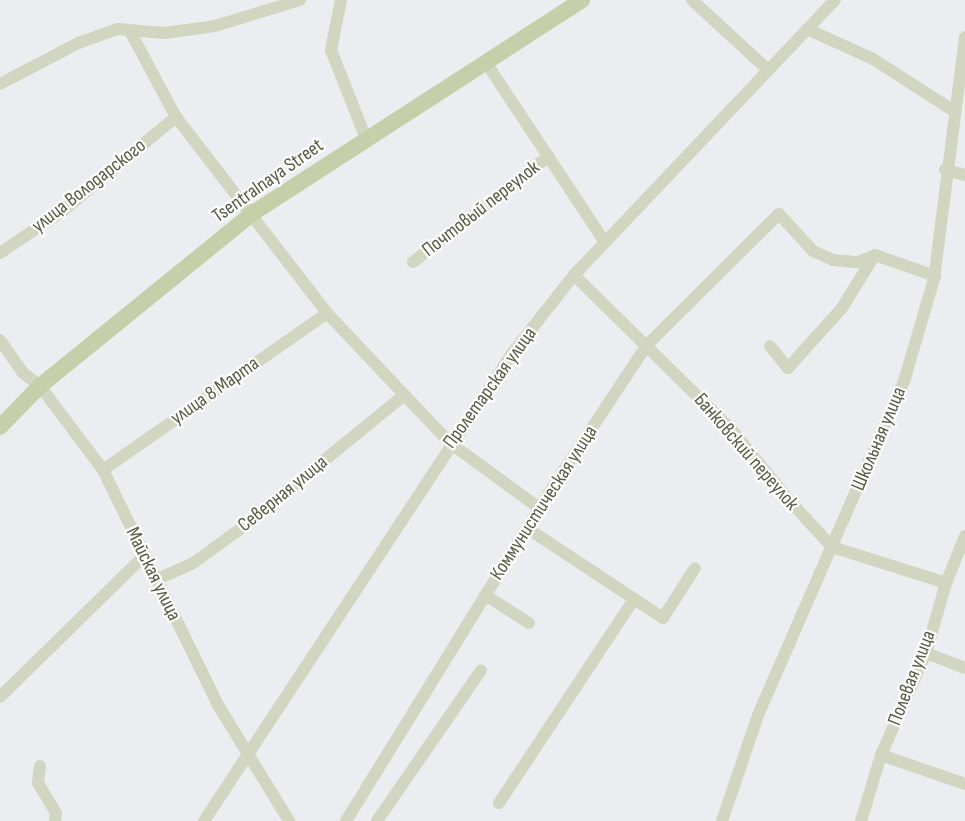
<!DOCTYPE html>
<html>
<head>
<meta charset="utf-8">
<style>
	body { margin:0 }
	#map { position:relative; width:965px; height:821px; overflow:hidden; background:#ecedf0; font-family:"Sofia Sans Condensed",sans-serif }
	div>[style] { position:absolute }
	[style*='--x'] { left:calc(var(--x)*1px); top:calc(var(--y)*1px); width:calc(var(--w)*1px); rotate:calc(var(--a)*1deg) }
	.minor>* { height:12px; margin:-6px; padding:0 6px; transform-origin:6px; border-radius:6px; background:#d2d6c1 }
	.major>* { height:16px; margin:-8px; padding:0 8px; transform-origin:8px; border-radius:8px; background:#c6cfa9 }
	span { translate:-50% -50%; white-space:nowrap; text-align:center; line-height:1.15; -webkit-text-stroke:4.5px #fff; paint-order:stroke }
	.street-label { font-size:20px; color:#575c43 }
</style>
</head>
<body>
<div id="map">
	<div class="minor">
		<i style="--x:341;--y:0;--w:51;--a:101.3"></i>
		<i style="--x:331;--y:50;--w:96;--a:68.5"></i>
		<i style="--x:692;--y:0;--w:103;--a:42.6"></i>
		<i style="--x:807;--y:29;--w:72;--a:24.4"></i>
		<i style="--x:873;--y:59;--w:96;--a:32.7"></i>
		<i style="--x:131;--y:33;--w:95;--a:61.8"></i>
		<i style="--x:176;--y:117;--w:247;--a:52.4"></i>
		<i style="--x:327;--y:313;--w:179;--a:46.6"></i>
		<i style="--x:450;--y:443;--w:110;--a:36.1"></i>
		<i style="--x:485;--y:61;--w:217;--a:56.5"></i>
		<i style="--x:0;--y:84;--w:88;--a:-27.7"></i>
		<i style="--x:78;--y:43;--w:42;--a:-19.3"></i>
		<i style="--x:118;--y:29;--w:46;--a:5"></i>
		<i style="--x:164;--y:33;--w:51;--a:-7.8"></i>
		<i style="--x:215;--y:26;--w:89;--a:-17"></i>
		<i style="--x:945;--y:170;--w:21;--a:14"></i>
		<i style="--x:0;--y:253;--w:77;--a:-33.9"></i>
		<i style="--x:64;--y:210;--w:146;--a:-39.7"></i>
		<i style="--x:413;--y:262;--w:172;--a:-37.9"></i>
		<i style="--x:574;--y:275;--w:221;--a:44.5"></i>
		<i style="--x:732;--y:430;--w:87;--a:51"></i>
		<i style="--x:787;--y:498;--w:67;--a:47.4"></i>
		<i style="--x:832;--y:547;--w:120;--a:17.5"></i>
		<i style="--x:0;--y:340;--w:39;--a:55"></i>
		<i style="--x:22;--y:372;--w:23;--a:38"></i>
		<i style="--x:40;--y:386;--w:105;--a:53.1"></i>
		<i style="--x:103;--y:470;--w:262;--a:63.9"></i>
		<i style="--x:218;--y:705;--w:136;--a:58.5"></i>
		<i style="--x:770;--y:346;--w:28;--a:51"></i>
		<i style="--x:788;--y:368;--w:81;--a:-48"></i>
		<i style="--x:842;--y:308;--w:61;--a:-58.4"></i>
		<i style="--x:103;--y:470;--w:274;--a:-35"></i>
		<i style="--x:527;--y:528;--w:163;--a:33.5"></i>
		<i style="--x:663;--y:618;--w:59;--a:-57.4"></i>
		<i style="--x:155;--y:580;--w:40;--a:-23.4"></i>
		<i style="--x:192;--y:564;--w:59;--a:-36.1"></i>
		<i style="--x:240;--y:529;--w:210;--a:-39.2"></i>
		<i style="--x:485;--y:595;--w:52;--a:32.5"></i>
		<i style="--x:926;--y:653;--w:42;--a:21"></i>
		<i style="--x:0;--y:697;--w:200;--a:-44.4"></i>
		<i style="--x:881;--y:755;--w:89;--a:19"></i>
		<i style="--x:40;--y:766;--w:17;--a:97"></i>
		<i style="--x:38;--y:783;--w:35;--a:59"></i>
		<i style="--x:56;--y:813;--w:8;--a:97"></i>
		<i style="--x:499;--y:803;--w:245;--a:-56.5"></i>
		<i style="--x:204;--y:821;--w:558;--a:-56.62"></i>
		<i style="--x:511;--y:355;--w:102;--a:-51.8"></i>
		<i style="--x:574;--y:275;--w:379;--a:-46.5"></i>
		<i style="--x:346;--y:821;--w:368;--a:-58.3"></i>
		<i style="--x:539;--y:508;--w:196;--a:-56.5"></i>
		<i style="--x:647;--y:345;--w:186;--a:-44.8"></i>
		<i style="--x:779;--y:214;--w:50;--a:47.4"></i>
		<i style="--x:813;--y:251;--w:22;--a:24"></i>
		<i style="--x:833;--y:260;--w:25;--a:5"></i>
		<i style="--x:858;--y:262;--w:18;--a:-22"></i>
		<i style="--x:875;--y:255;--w:64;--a:19.3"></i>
		<i style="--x:377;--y:821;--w:183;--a:-55.4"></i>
		<i style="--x:722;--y:821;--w:112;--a:-71.2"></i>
		<i style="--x:758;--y:715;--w:368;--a:-66.4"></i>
		<i style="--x:905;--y:378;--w:103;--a:-73.7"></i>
		<i style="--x:934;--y:279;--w:244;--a:-82.7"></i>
		<i style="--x:861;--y:821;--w:69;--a:-73.1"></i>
		<i style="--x:881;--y:755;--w:111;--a:-66.2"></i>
		<i style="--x:926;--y:653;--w:73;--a:-74.1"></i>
		<i style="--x:946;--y:583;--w:51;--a:-68"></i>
	</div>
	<div class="major">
		<i style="--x:0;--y:427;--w:57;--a:-45.7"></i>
		<i style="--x:40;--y:386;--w:274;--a:-39.1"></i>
		<i style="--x:253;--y:213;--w:392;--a:-32.9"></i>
	</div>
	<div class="street-label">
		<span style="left:268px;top:181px;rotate:-35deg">Tsentralnaya Street</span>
		<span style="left:89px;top:186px;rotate:-38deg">улица Володарского</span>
		<span style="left:481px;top:209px;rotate:-38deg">Почтовый переулок</span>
		<span style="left:490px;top:388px;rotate:-54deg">Пролетарская улица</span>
		<span style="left:215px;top:391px;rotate:-35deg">улица 8 Марта</span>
		<span style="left:879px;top:439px;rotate:-67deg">Школьная улица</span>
		<span style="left:746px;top:452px;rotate:49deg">Банковский переулок</span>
		<span style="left:283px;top:494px;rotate:-39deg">Северная улица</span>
		<span style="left:544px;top:503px;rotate:-57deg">Коммунистическая улица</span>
		<span style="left:153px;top:574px;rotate:64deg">Майская улица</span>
		<span style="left:912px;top:678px;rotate:-69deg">Полевая улица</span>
	</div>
</div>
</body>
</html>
